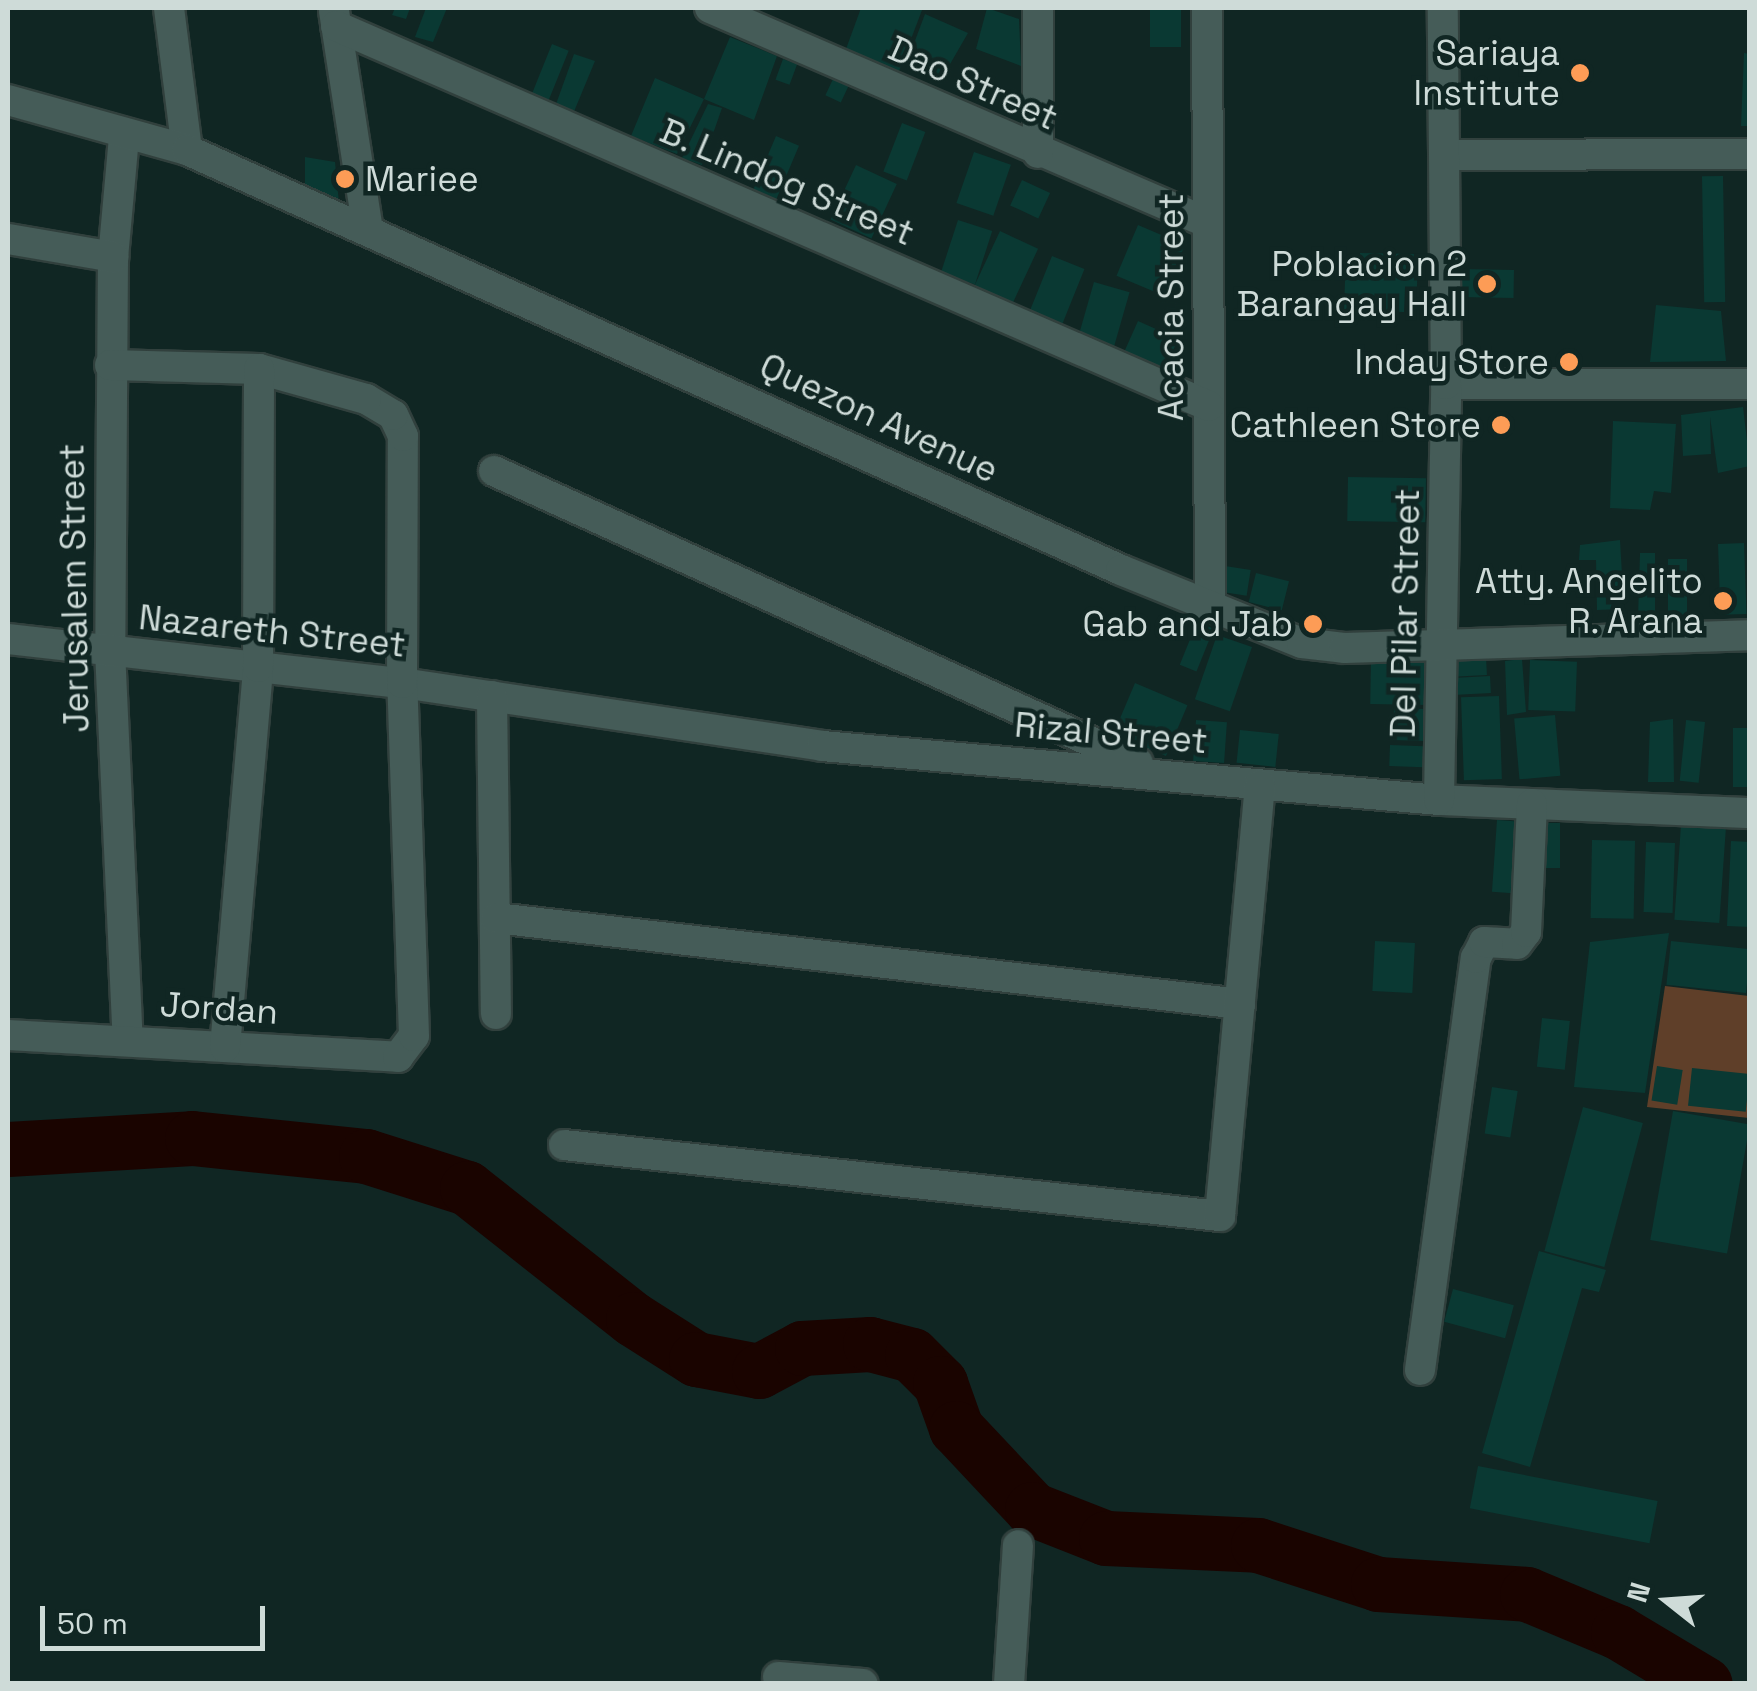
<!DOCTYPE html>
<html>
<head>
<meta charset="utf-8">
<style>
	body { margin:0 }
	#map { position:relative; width:1757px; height:1691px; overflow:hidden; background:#102623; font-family:"Space Grotesk",sans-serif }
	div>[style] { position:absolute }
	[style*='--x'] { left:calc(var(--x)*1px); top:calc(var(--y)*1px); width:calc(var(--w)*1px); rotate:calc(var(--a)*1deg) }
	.green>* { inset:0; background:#5f3f29 }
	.river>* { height:55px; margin:-27.5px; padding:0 27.5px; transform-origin:27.5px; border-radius:27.5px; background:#1a0400 }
	.building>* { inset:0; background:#0a3933; transform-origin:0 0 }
	.roads { filter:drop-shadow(2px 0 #31403d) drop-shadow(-2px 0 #31403d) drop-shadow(0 2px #31403d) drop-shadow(0 -2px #31403d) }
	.minor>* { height:30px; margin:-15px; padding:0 15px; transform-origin:15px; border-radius:15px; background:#455c58 }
	.tertiary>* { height:30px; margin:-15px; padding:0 15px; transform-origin:15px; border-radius:15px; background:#455c58 }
	.dots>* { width:28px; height:28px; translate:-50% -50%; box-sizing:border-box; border:5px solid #102623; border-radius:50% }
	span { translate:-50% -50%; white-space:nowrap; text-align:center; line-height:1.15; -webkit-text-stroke:9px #102623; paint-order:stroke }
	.poi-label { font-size:35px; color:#cedbd8 }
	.right { translate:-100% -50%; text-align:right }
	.left { translate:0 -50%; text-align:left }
	.street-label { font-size:35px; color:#cedbd8 }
	.frame { position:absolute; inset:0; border:10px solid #cedbd8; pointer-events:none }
	.north { position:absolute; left:1617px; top:1551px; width:100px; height:100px; -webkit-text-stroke:8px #102623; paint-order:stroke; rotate:287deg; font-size:28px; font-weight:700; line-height:40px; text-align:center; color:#cedbd8 }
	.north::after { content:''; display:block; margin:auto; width:35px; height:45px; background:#cedbd8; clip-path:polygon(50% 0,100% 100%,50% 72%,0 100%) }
	.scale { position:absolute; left:40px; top:1606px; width:225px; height:45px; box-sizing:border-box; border:5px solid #cedbd8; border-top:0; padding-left:12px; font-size:30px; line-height:35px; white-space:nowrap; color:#cedbd8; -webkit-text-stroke:8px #102623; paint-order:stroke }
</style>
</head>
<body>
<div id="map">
	<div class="green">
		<i style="clip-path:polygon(1665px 986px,1749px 996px,1749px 1118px,1647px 1107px)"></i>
	</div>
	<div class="river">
		<i style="--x:8;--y:1149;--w:184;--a:-3.4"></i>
		<i style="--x:192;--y:1138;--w:175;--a:5.9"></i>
		<i style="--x:366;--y:1156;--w:106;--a:17.6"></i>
		<i style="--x:467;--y:1188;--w:211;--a:38.3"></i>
		<i style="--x:633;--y:1319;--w:75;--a:32.4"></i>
		<i style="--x:696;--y:1359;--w:64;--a:10.8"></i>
		<i style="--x:759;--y:1371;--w:49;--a:-28.1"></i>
		<i style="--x:802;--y:1348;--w:68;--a:-3.4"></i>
		<i style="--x:870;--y:1344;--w:43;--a:14.7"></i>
		<i style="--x:912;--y:1355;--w:40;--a:45"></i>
		<i style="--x:940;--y:1383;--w:48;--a:70.4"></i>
		<i style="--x:956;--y:1428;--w:111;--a:46.8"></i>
		<i style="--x:1032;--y:1509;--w:79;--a:21.4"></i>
		<i style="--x:1106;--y:1538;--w:152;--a:2.6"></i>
		<i style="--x:1258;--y:1545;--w:126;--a:18"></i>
		<i style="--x:1378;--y:1584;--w:149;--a:3.8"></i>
		<i style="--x:1527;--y:1594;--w:99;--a:22.7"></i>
		<i style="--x:1618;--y:1632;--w:101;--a:30.9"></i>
	</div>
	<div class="building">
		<i style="clip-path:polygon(395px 8px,410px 8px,406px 19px,392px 15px)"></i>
		<i style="clip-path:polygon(426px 8px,447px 8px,433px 42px,415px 37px)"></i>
		<i style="clip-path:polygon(861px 8px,922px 10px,899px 71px,846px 49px)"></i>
		<i style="clip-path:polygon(987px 8px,1019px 19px,1021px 66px,976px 49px)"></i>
		<i style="left:1150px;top:8px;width:31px;height:39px"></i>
		<i style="clip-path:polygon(925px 14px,968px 33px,942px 78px,907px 62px)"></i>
		<i style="clip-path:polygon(730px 37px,777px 56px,754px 120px,704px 99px,677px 154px,631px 136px,655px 78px,704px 99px)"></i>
		<i style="left:552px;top:44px;width:18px;height:60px;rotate:22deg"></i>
		<i style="clip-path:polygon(1744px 53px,1750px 54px,1750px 126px,1741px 126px)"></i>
		<i style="clip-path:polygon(574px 54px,595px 61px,573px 114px,555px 107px)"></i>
		<i style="left:783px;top:59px;width:15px;height:22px;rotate:20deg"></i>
		<i style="left:833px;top:79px;width:17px;height:18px;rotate:25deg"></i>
		<i style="clip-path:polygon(708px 104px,722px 108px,702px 165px,682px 158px)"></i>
		<i style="left:902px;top:123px;width:25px;height:52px;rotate:21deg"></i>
		<i style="left:776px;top:136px;width:25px;height:58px;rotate:23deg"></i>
		<i style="left:974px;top:152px;width:39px;height:54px;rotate:19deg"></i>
		<i style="clip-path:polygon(305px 157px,335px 162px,339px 203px,305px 189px)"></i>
		<i style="left:856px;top:165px;width:45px;height:60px;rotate:25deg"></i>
		<i style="left:1723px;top:176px;width:126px;height:21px;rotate:89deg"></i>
		<i style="left:1022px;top:180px;width:31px;height:28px;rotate:25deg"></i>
		<i style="left:958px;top:220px;width:36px;height:56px;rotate:18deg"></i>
		<i style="left:1138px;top:225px;width:51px;height:55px;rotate:23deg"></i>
		<i style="left:1000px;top:231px;width:42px;height:64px;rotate:25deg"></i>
		<i style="clip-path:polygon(1360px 253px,1418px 254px,1417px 287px,1405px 287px,1404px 312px,1344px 311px,1345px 280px,1359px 280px)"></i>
		<i style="left:1052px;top:256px;width:35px;height:61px;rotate:22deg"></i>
		<i style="left:1460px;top:269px;width:54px;height:28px;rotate:1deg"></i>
		<i style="left:1094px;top:282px;width:37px;height:59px;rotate:16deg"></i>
		<i style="clip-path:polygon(1656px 305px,1721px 311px,1726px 361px,1650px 362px)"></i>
		<i style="left:1138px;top:321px;width:44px;height:42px;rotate:24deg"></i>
		<i style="clip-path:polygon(1743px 407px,1750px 466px,1718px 473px,1710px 417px,1711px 454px,1683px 456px,1681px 415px)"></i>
		<i style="clip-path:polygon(1613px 421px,1676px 424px,1671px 493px,1654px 491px,1650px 510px,1610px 508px)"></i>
		<i style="left:1348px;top:477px;width:78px;height:44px;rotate:1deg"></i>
		<i style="clip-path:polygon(1620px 540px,1624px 609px,1597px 610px,1596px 560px,1579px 560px,1580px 545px)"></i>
		<i style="left:1744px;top:543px;width:71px;height:26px;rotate:88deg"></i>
		<i style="clip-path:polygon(1640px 553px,1655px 553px,1655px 617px,1638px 619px)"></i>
		<i style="left:1687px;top:559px;width:61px;height:19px;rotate:90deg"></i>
		<i style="left:1225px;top:566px;width:26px;height:26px;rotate:9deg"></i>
		<i style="left:1256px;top:573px;width:34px;height:30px;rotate:14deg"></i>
		<i style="left:1197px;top:622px;width:18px;height:46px;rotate:22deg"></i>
		<i style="left:1217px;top:635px;width:37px;height:68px;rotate:19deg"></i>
		<i style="left:1486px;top:657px;width:18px;height:29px;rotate:87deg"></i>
		<i style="clip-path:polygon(1522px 659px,1526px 712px,1507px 715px,1505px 661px)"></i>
		<i style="left:1371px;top:660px;width:57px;height:44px;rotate:1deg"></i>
		<i style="left:1530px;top:660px;width:47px;height:50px;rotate:2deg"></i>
		<i style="left:1490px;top:676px;width:17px;height:33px;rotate:87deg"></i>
		<i style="left:1135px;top:683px;width:57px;height:55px;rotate:23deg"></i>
		<i style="left:1499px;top:696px;width:83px;height:38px;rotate:88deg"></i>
		<i style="left:1394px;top:708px;width:31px;height:32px;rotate:2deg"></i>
		<i style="left:1555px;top:715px;width:61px;height:41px;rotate:85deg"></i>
		<i style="clip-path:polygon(1673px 719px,1674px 782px,1648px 782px,1650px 722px)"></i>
		<i style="left:1196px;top:720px;width:31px;height:41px;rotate:4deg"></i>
		<i style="left:1705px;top:722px;width:61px;height:19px;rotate:96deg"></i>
		<i style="left:1733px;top:728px;width:17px;height:59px"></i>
		<i style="left:1240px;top:730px;width:39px;height:33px;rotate:6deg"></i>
		<i style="left:1390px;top:745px;width:34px;height:21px;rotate:2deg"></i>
		<i style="left:1497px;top:820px;width:28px;height:72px;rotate:4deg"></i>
		<i style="left:1536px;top:823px;width:24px;height:45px"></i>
		<i style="left:1681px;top:825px;width:45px;height:95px;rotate:4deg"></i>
		<i style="left:1592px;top:840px;width:43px;height:78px;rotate:1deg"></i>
		<i style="clip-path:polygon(1731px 841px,1750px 842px,1750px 927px,1727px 926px)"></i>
		<i style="left:1646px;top:842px;width:29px;height:70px;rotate:2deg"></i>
		<i style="clip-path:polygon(1669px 933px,1645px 1093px,1574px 1087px,1590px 942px)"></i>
		<i style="left:1375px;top:941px;width:40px;height:50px;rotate:3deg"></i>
		<i style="left:1671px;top:941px;width:80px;height:44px;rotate:6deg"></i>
		<i style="left:1542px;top:1018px;width:28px;height:49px;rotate:6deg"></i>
		<i style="left:1657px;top:1066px;width:26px;height:35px;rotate:9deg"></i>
		<i style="left:1692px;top:1068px;width:58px;height:38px;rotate:6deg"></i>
		<i style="left:1492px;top:1087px;width:26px;height:47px;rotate:9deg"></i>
		<i style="left:1583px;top:1107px;width:62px;height:149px;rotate:15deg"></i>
		<i style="left:1673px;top:1111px;width:78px;height:131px;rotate:10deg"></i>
		<i style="clip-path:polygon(1539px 1251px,1606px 1270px,1599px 1292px,1582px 1288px,1530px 1467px,1482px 1453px)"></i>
		<i style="left:1453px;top:1289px;width:63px;height:34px;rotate:15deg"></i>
		<i style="left:1478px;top:1466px;width:183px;height:43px;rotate:11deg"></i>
	</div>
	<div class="roads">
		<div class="minor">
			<i style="--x:169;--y:8;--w:143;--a:82.8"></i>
			<i style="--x:710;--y:8;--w:542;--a:23.35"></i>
			<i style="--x:1038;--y:8;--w:145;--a:90"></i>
			<i style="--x:1207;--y:8;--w:598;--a:89.71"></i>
			<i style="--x:334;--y:11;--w:222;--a:81.2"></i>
			<i style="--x:336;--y:26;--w:952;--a:23.52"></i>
			<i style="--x:124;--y:137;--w:121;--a:95.2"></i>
			<i style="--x:113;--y:257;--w:393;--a:90.4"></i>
			<i style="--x:110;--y:650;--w:389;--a:87.4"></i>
			<i style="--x:1445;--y:155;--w:305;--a:-0.2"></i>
			<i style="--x:8;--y:239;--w:107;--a:9.7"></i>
			<i style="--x:1446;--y:384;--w:304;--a:0"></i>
			<i style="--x:494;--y:471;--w:707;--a:24.39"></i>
			<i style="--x:8;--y:639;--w:396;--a:6.4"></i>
			<i style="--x:402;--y:683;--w:425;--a:8.5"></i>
			<i style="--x:822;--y:746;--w:619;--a:5"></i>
			<i style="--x:1439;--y:800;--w:311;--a:2.4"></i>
			<i style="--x:492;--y:696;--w:318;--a:89.3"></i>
			<i style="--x:1439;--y:800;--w:416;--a:-89"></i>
			<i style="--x:1446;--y:384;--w:376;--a:-90.5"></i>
			<i style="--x:496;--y:918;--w:749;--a:6.59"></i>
			<i style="--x:8;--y:1035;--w:391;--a:3.2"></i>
			<i style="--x:398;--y:1057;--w:26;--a:-53"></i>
			<i style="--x:414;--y:1036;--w:353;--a:-91.9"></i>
			<i style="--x:402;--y:683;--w:247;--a:-89.8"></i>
			<i style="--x:403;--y:436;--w:23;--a:-115"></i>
			<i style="--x:393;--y:415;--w:31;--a:-149"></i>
			<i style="--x:366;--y:399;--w:111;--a:-164.3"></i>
			<i style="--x:259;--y:369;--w:149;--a:-178.5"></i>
			<i style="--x:225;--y:1047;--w:381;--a:-85"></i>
			<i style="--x:258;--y:667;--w:298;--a:-89.8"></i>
			<i style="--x:564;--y:1145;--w:660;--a:6.18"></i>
			<i style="--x:1220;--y:1216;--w:433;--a:-84.7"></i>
			<i style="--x:1420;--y:1370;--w:416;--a:-82.3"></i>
			<i style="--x:1476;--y:958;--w:18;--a:-63"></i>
			<i style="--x:1484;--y:942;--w:33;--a:3"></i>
			<i style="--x:1517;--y:944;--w:15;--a:-53"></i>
			<i style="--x:1526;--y:932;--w:128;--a:-87.3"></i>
			<i style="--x:778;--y:1677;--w:85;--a:4.7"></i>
			<i style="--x:1009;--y:1684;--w:139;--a:-86.3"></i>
		</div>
		<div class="tertiary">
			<i style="--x:8;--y:100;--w:186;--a:15.6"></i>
			<i style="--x:187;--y:150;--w:1024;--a:24.21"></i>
			<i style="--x:1121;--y:570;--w:195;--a:22"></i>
			<i style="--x:1302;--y:643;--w:42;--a:6.8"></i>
			<i style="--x:1344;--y:648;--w:406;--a:-1.8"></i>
		</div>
	</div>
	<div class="dots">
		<i style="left:1580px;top:73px;background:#fd9c56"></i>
		<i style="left:345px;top:179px;background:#fd9c56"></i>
		<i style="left:1487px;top:284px;background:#fd9c56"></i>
		<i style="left:1569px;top:362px;background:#fd9c56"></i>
		<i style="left:1501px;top:425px;background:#fd9c56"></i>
		<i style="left:1723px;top:601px;background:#fd9c56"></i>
		<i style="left:1313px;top:624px;background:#fd9c56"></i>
	</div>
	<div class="poi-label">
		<span class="right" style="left:1560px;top:73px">Sariaya<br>Institute</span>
		<span class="left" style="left:365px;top:179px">Mariee</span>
		<span class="right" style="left:1467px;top:284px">Poblacion 2<br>Barangay Hall</span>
		<span class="right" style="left:1549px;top:362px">Inday Store</span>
		<span class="right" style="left:1481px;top:425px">Cathleen Store</span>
		<span class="right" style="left:1703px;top:601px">Atty. Angelito<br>R. Arana</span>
		<span class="right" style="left:1293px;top:624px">Gab and Jab</span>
	</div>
	<div class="street-label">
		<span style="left:973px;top:83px;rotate:24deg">Dao Street</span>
		<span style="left:787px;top:182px;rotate:23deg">B. Lindog Street</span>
		<span style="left:1171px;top:307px;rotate:-90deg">Acacia Street</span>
		<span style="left:879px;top:418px;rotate:25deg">Quezon Avenue</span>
		<span style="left:74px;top:588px;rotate:-91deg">Jerusalem Street</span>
		<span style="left:1405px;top:613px;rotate:-89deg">Del Pilar Street</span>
		<span style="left:272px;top:631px;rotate:6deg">Nazareth Street</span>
		<span style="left:1111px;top:733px;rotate:5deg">Rizal Street</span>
		<span style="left:219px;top:1008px;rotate:4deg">Jordan</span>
	</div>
	<div class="frame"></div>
	<div class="north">N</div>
	<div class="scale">50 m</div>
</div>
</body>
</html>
